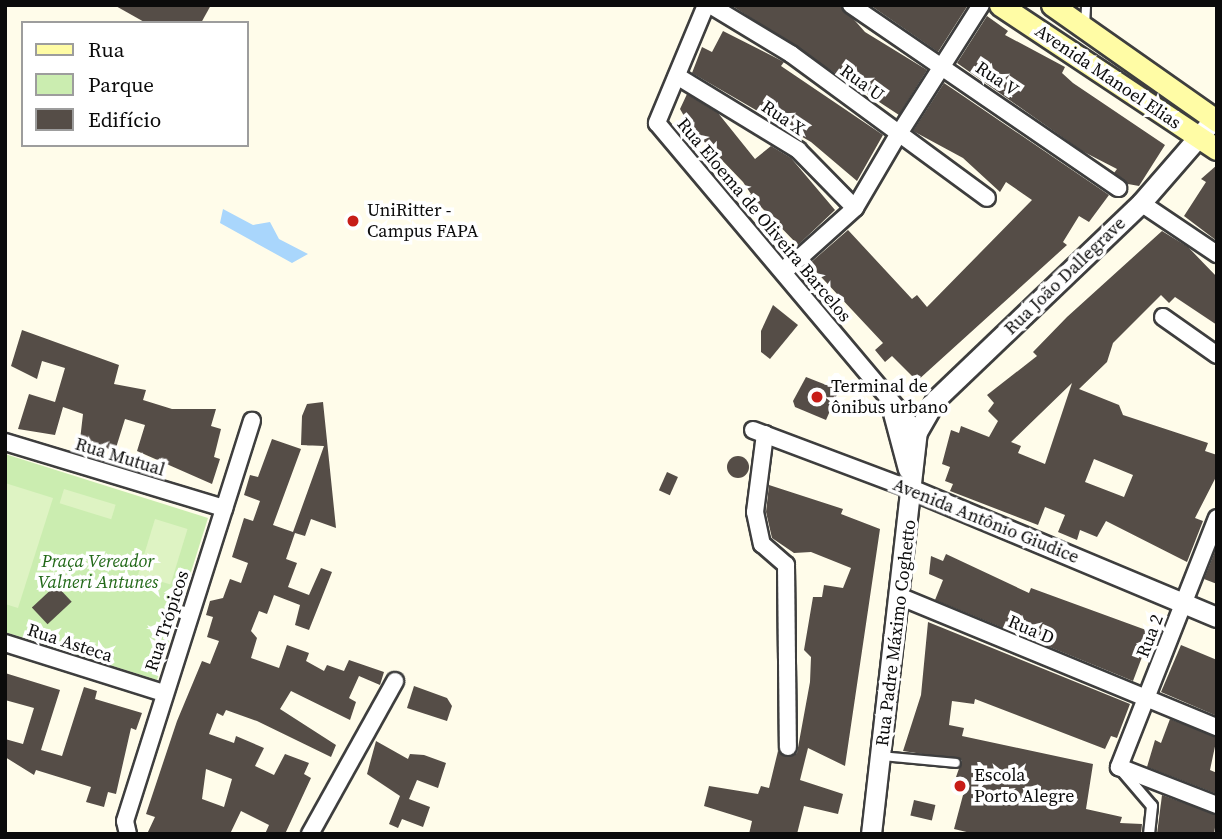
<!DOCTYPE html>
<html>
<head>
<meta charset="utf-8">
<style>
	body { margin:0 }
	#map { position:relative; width:1222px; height:839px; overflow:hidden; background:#fffcea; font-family:"Source Serif 4",serif }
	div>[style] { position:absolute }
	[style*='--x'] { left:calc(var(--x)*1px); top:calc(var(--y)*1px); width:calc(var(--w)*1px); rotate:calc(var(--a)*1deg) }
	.green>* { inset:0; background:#cbedb0 }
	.pitch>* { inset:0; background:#def3c3; transform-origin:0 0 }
	.water>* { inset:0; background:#a9d6fc }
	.building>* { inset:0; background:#554d47; transform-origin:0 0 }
	.round { border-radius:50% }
	.roads { filter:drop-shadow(2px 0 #3e3e3e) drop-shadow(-2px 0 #3e3e3e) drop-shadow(0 2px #3e3e3e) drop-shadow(0 -2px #3e3e3e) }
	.service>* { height:8px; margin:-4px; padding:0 4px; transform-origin:4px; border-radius:4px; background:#fff }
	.pedestrian>* { height:10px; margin:-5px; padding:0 5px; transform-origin:5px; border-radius:5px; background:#fff }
	.minor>* { height:16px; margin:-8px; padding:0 8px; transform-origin:8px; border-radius:8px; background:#fff }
	.tertiary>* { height:19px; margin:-9.5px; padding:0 9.5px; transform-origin:9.5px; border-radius:9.5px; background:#fff }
	.secondary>* { height:21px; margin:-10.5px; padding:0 10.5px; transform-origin:10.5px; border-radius:10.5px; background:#fffca5 }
	.dots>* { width:19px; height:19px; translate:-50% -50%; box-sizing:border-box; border:4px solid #fff; border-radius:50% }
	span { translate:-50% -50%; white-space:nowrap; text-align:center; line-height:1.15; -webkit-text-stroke:7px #fff; paint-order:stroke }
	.street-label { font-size:18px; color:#0b0b0b }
	.poi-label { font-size:18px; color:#0b0b0b }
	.left { translate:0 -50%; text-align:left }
	.park-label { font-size:18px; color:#216817; font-style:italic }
	.frame { position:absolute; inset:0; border:7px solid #0b0b0b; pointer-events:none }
	.legend { position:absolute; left:21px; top:21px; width:228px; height:126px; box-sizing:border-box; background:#fff; border:2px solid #9d9d9d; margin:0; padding:9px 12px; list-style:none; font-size:21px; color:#0b0b0b }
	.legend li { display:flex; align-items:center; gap:14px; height:35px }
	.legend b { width:35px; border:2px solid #9d9d9d }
</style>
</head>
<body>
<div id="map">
	<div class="green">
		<i style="clip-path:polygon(5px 454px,208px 518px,157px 680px,5px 632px)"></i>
	</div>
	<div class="pitch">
		<i style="clip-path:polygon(5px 483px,53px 498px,18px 608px,5px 604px)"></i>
		<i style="left:64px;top:489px;width:54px;height:15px;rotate:17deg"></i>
		<i style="left:155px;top:519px;width:34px;height:58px;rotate:17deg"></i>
	</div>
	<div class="water">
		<i style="clip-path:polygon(223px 209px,253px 225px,270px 222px,279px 239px,308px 254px,292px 263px,220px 223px)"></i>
	</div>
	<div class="building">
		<i style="clip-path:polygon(114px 5px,211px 5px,201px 23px,146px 23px)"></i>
		<i style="clip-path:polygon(731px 5px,841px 5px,865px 32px,927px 70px,899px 115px)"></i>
		<i style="clip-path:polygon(870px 5px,968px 5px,938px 52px)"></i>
		<i style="clip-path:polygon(987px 16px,1008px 31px,1005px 35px,1065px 67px,1062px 73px,1073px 83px,1165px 145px,1139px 186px,1128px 184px,1114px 173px,1117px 169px,1082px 151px,957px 63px)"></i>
		<i style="clip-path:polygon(723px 31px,784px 62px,781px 66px,883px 135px,857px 181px,811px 142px,692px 73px,702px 47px,712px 52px)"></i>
		<i style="clip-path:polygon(944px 83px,1109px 195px,1089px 222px,1079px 216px,1063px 242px,1067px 245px,917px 381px,892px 356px,885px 362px,875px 350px,883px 343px,809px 264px,848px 230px,912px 299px,917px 295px,927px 307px,1032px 200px,1006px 182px,1000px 192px,963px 158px,913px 131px)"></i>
		<i style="clip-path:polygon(687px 94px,718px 113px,755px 159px,771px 146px,791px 158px,835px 210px,798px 245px,760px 206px,755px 210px,746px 199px,751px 194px,743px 182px,691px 128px,680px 109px)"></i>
		<i style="clip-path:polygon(1217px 165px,1217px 241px,1184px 216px,1206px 182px,1201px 179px)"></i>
		<i style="clip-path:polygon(evenodd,1162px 231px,1188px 247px,1217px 277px,1217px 325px,1175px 297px,1169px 303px,1161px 295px,1113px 343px,1107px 362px,1079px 389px,1119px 405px,1123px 415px,1208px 443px,1205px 451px,1217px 455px,1217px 475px,1195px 518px,1203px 521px,1187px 562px,1106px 521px,1097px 537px,1080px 530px,1077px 540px,1058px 532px,1065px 515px,1045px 507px,1038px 525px,950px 491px,953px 484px,945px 481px,950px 467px,942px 464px,951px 430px,959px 433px,961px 426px,989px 437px,998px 421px,988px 411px,994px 403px,987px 395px,1037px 356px,1033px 352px,1067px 317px,1162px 231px,1072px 383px,1045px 464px,1018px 453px,1021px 446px,1011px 442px,1072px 383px,1162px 231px,1094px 459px,1133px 475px,1124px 497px,1085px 482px,1094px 459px)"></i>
		<i style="clip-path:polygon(773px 305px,798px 325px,770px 359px,761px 352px,761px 331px)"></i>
		<i style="clip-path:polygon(22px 330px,119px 365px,114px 384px,146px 390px,143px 400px,172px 409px,216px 409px,211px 426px,221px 429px,214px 457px,220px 459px,212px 484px,137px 451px,145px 425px,125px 419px,115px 451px,80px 440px,83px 414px,63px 407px,55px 435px,18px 429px,29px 394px,55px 402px,65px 368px,42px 361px,37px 379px,11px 366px)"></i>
		<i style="clip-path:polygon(806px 377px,839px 390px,826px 420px,795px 407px,793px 401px)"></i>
		<i style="clip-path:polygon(evenodd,323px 402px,336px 528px,311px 519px,305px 536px,295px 533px,286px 559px,297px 563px,288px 587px,309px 595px,321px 568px,332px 572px,309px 630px,295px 625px,300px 605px,274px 595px,267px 614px,259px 611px,251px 631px,257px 638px,251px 658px,279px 668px,287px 645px,309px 653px,306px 661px,324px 671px,327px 665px,344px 671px,349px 660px,384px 672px,380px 685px,359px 676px,349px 698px,356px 702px,350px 720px,291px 691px,280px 709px,336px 745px,331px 757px,257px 721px,226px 710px,223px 716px,217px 713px,209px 734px,234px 743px,236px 736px,264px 748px,255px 766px,274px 775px,285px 754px,309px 763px,304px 774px,311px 778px,285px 834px,265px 834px,269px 825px,241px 811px,230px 834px,147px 834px,155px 817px,146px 814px,177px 721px,202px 661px,210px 664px,219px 641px,207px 637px,213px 617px,206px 615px,210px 601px,223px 598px,230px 579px,241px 583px,248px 563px,232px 557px,244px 518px,253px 521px,260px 501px,244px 495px,250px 475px,258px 477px,272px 439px,301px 449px,273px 525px,293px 532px,324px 446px,301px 445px,302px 416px,307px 404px,323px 402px,206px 769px,232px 779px,224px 807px,202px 799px,206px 769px)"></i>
		<i class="round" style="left:727px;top:456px;width:22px;height:22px"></i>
		<i style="left:667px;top:472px;width:12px;height:20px;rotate:24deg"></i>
		<i style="clip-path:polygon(769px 485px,843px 509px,841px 514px,880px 529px,845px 766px,808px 748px,800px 780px,843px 794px,838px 814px,804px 806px,797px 834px,749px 834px,752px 821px,704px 806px,709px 786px,758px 794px,761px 786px,769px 788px,778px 751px,787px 757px,797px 753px,810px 682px,811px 657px,804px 650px,813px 597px,822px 597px,824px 585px,843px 588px,851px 568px,811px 552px,794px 553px,772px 538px,766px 512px)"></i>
		<i style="clip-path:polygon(1216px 549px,1217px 549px,1217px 584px,1204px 579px)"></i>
		<i style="clip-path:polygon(946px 554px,1029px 593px,1031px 588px,1157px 634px,1150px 653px,1142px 657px,1133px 681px,935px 600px,943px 580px,929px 574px,931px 556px,943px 561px)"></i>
		<i style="left:56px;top:585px;width:23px;height:33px;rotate:47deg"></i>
		<i style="clip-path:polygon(928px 622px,1130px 704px,1117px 738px,1111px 736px,1105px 749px,975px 699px,974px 704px,952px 701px,949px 725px,964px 728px,962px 736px,1093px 764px,1086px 809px,1122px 817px,1120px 823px,1142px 824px,1141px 834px,975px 834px,954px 829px,967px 780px,956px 777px,962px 760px,903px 751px,921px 695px)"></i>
		<i style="clip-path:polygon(1181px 645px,1217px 660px,1217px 716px,1161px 692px)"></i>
		<i style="clip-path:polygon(5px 673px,60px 690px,41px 750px,62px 756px,84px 687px,97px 691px,95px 699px,142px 713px,136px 730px,131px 728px,116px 794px,108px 792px,104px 807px,86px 802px,91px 787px,36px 770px,34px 775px,5px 757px,5px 739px,23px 744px,34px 708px,5px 700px)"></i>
		<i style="clip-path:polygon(414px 686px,447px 698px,452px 706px,447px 721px,407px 708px)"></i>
		<i style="clip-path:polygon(1170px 719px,1217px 737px,1210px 770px,1217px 773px,1217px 794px,1147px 767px,1155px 740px,1161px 743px)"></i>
		<i style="clip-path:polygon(376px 741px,408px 759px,410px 754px,424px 755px,446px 763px,438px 788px,417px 780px,409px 799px,430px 807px,423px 827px,402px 819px,398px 828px,389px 824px,400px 796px,367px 774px)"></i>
		<i style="clip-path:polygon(1162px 795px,1217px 815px,1214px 834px,1157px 834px)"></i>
		<i style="left:914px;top:800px;width:22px;height:16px;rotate:13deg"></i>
	</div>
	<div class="roads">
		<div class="service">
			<i style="--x:1085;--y:26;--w:21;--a:-87"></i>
			<i style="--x:881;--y:756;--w:75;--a:5.3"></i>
		</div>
		<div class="pedestrian">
			<i style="--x:1122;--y:771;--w:46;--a:49.4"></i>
			<i style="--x:1152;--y:806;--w:28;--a:96"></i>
		</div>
		<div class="minor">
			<i style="--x:706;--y:5;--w:128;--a:112.6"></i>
			<i style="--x:657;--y:123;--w:404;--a:49.9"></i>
			<i style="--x:710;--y:5;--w:95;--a:31.2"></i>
			<i style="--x:791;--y:54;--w:243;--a:36.3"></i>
			<i style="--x:851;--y:5;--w:324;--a:34.4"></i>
			<i style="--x:677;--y:76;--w:142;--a:31.4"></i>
			<i style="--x:798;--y:150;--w:81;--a:45.5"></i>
			<i style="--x:902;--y:129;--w:147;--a:-57.5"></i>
			<i style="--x:1141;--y:203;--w:92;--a:33.9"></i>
			<i style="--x:786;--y:270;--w:93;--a:-41.9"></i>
			<i style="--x:855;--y:208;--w:87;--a:-59.6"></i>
			<i style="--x:1163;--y:317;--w:66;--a:35.1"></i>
			<i style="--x:753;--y:430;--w:171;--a:20.6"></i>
			<i style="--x:765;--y:434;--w:79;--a:97.3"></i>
			<i style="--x:755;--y:512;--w:33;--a:78"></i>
			<i style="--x:762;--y:544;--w:32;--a:41"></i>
			<i style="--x:786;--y:565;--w:182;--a:89.4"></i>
			<i style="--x:5;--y:442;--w:229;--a:16.8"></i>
			<i style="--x:1217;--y:518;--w:268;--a:111.5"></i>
			<i style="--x:1119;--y:767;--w:105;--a:21.2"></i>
			<i style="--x:901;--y:597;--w:342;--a:22.4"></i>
			<i style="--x:5;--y:643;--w:167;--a:17.5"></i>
			<i style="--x:128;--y:834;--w:13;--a:-103"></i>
			<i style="--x:125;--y:821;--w:420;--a:-72.4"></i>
			<i style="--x:310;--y:834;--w:175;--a:-60.9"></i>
		</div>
		<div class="tertiary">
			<i style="--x:892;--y:409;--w:62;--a:75.1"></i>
			<i style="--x:913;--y:490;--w:329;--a:22.7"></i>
			<i style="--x:871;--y:834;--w:405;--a:-83.5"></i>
			<i style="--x:917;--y:432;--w:38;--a:-60"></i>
			<i style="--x:936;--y:399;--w:284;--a:-43.7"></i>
			<i style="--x:1141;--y:203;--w:111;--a:-49"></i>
		</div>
		<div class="secondary">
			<i style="--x:1000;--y:5;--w:260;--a:33.6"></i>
			<i style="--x:1052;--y:5;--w:202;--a:35.1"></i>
		</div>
	</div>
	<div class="dots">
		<i style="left:353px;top:221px;background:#c71d18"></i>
		<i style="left:817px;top:397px;background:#c71d18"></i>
		<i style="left:960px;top:786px;background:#c71d18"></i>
	</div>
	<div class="street-label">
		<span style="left:1108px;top:77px;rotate:34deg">Avenida Manoel Elias</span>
		<span style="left:997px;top:79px;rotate:34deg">Rua V</span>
		<span style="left:862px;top:83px;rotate:36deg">Rua U</span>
		<span style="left:783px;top:118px;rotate:34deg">Rua X</span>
		<span style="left:764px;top:220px;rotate:50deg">Rua Eloema de Oliveira Barcelos</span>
		<span style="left:1065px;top:276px;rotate:-44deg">Rua João Dallegrave</span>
		<span style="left:120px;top:457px;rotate:17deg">Rua Mutual</span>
		<span style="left:986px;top:521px;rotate:22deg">Avenida Antônio Giudice</span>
		<span style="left:167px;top:621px;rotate:-72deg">Rua Trópicos</span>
		<span style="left:1031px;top:630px;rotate:23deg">Rua D</span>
		<span style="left:896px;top:633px;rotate:-83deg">Rua Padre Máximo Coghetto</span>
		<span style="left:1150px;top:636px;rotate:-69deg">Rua 2</span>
		<span style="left:70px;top:643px;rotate:18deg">Rua Asteca</span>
	</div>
	<div class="poi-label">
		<span class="left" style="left:367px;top:221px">UniRitter -<br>Campus FAPA</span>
		<span class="left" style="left:831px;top:397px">Terminal de<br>ônibus urbano</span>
		<span class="left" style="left:974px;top:786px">Escola<br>Porto Alegre</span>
	</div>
	<div class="park-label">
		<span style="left:98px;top:572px">Praça Vereador<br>Valneri Antunes</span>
	</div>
	<div class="frame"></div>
	<ul class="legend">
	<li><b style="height:9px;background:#fffca5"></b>Rua</li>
	<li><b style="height:19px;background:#cbedb0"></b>Parque</li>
	<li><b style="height:19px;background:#554d47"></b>Edifício</li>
	</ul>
</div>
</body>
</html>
